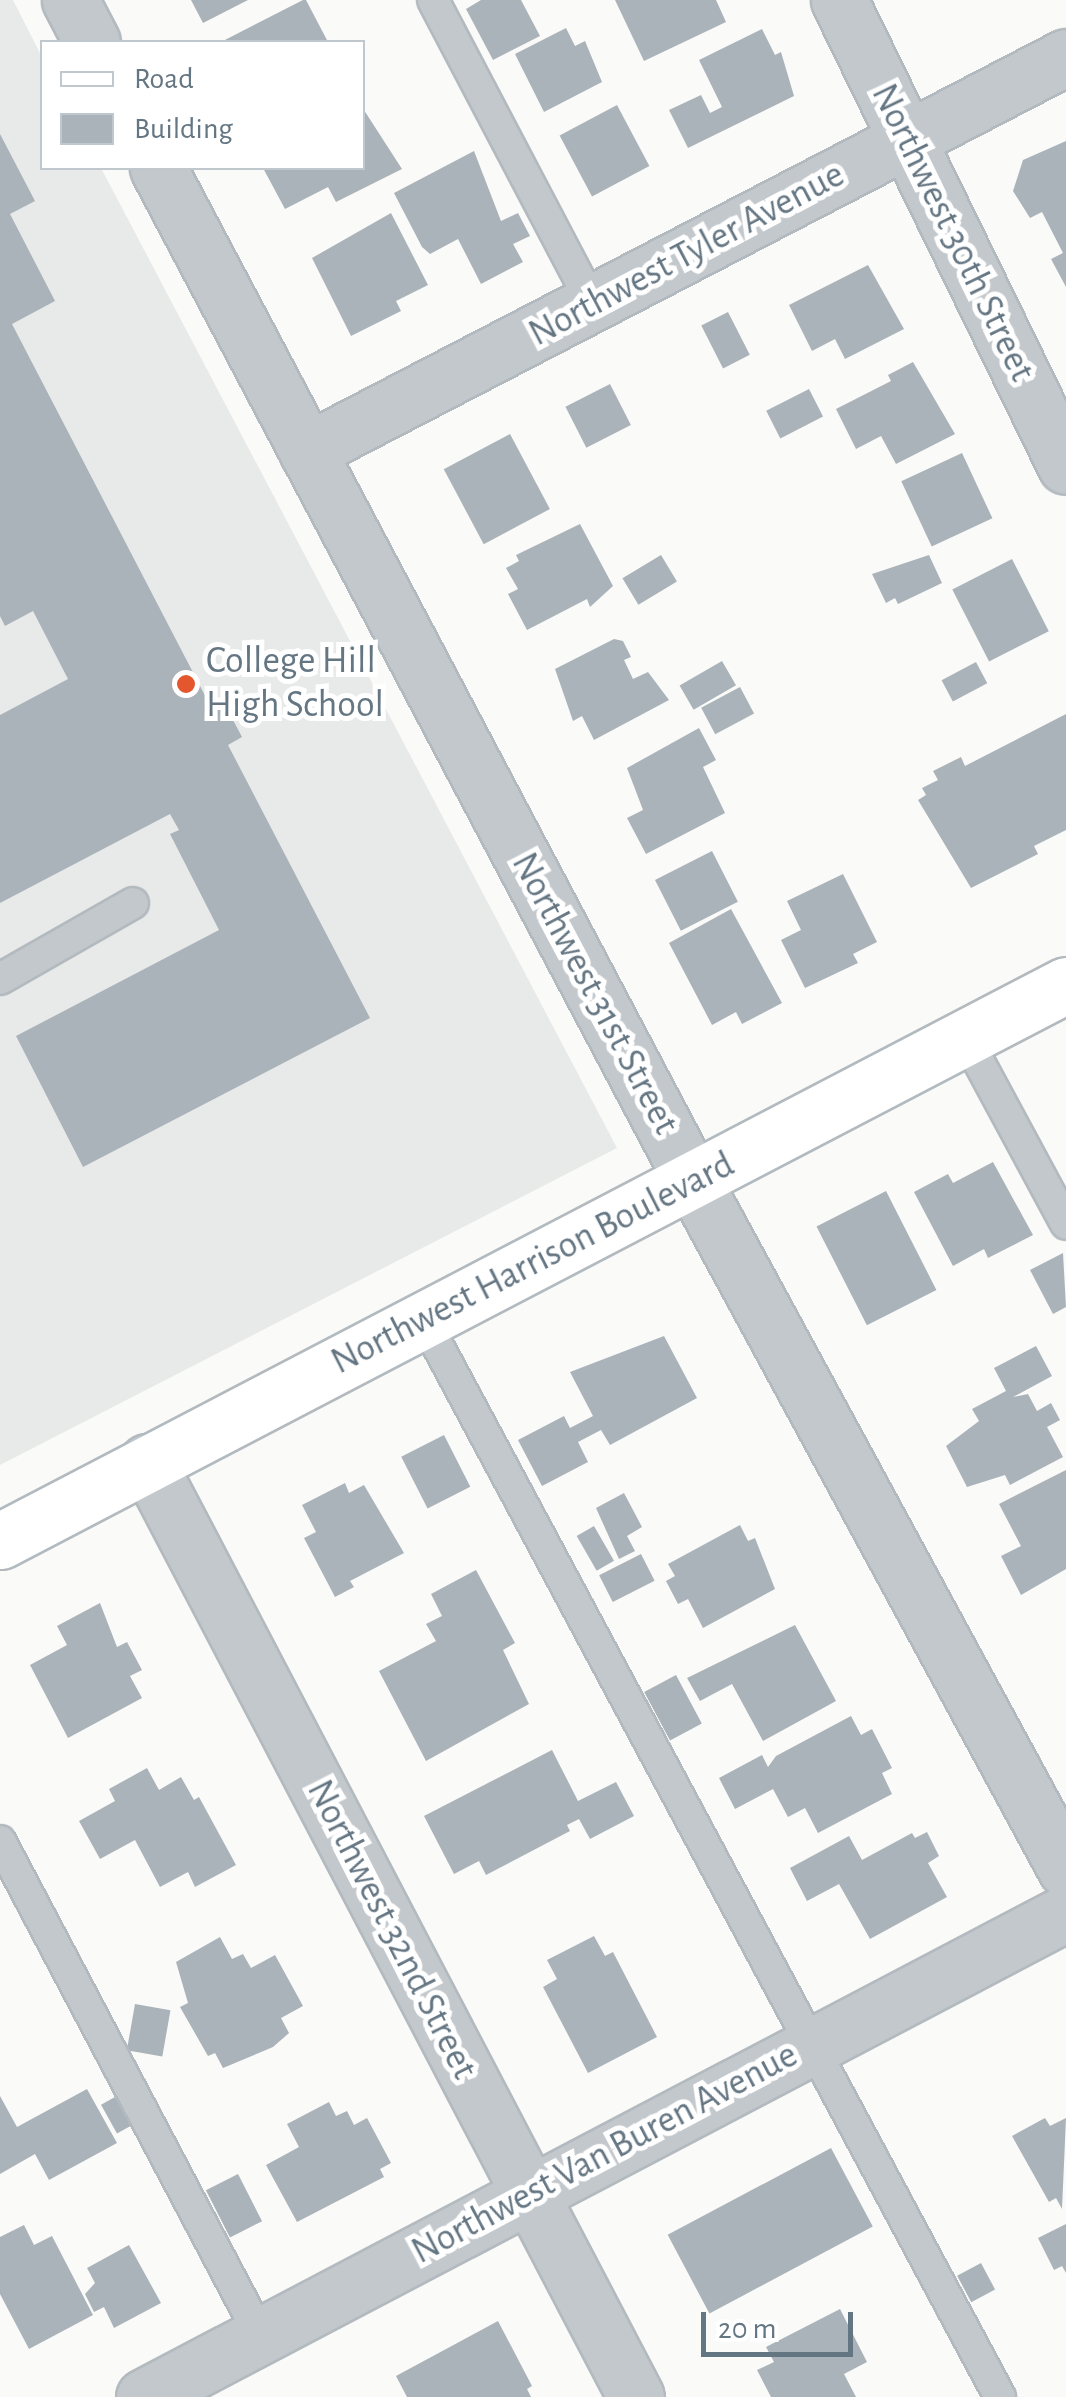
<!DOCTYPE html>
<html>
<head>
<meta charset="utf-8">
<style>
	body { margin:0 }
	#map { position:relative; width:1066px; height:2397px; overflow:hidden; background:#fafaf8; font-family:"Alegreya Sans",sans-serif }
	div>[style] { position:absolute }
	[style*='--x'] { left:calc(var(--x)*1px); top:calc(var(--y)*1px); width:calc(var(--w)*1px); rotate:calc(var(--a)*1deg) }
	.built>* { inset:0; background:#e8e9e9 }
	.building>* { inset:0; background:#aab3b9; transform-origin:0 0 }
	.roads { filter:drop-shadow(2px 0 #b3babf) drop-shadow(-2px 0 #b3babf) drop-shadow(0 2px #b3babf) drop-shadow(0 -2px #b3babf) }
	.service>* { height:30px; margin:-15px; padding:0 15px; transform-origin:15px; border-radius:15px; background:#c3c8cc }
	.minor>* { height:55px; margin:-27.5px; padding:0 27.5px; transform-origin:27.5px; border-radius:27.5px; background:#c3c8cc }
	.secondary>* { height:55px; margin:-27.5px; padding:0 27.5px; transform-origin:27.5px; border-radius:27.5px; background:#fff }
	.dots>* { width:28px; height:28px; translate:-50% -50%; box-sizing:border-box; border:5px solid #fff; border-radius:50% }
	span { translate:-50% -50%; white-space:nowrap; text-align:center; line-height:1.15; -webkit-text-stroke:10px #fff; paint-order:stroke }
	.street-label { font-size:38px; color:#657683 }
	.poi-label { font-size:38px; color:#657683 }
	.left { translate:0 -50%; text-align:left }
	.legend { position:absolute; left:40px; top:40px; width:325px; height:130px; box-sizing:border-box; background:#fff; border:2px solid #c1c8cd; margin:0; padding:12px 18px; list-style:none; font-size:30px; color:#657683 }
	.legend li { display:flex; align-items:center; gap:20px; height:50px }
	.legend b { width:50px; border:2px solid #c1c8cd }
	.scale { position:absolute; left:701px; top:2312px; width:152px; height:45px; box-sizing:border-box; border:5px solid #657683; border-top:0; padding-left:12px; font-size:30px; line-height:35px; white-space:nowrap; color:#657683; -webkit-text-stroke:8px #fff; paint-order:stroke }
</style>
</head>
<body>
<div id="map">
	<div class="built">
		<i style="clip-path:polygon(0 0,13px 0,42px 57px,42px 168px,101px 168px,617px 1148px,0 1465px)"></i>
	</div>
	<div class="building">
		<i style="clip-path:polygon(191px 0,248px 0,203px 23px)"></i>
		<i style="clip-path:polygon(306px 0,328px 42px,221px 42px,303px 0)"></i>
		<i style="clip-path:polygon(481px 0,521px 0,540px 36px,493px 60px,466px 9px)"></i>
		<i style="clip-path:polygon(615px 0,716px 0,726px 22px,644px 61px)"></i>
		<i style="clip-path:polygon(566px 28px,575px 46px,585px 41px,602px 82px,544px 112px,515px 54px)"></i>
		<i style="clip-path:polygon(762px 29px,775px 55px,781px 52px,794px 96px,688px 148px,669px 110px,701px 95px,710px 113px,722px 107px,699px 60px)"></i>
		<i style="left:617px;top:105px;width:69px;height:65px;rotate:62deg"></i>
		<i style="clip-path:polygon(362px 107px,402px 169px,336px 202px,328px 187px,285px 209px,263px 168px,362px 168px)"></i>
		<i style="clip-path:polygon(0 134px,35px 201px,10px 214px,55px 301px,12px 324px,212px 709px,224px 703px,242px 737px,228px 745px,370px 1018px,83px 1167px,16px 1036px,219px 930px,170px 834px,179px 830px,170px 814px,0 903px,0 715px,68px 679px,33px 611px,5px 626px,0 616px)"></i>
		<i style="clip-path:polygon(1066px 141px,1066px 287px,1051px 259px,1063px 253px,1042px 212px,1030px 218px,1013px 191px,1023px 160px)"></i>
		<i style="clip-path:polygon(474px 151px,501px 221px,518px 213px,530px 236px,513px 244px,523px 262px,481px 284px,458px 239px,430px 254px,422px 247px,394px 193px)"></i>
		<i style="clip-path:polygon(391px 213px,428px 285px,396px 301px,401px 311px,351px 336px,312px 258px)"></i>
		<i style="clip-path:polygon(868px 265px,904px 329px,845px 359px,835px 339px,812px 351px,789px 305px)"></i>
		<i style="left:728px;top:312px;width:48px;height:30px;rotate:63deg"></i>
		<i style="clip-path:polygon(913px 362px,955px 434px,896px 464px,881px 436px,856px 449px,836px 409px,891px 381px,888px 375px)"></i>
		<i style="left:610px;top:384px;width:46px;height:50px;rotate:63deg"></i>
		<i style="left:809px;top:389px;width:31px;height:48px;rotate:63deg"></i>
		<i style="left:510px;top:434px;width:85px;height:75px;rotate:62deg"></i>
		<i style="left:962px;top:453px;width:72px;height:67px;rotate:65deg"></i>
		<i style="clip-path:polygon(580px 524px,613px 586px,590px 607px,587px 599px,527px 630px,508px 594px,518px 589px,506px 568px,519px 561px,516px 555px)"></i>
		<i style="left:661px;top:555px;width:31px;height:45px;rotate:59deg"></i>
		<i style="clip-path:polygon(929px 555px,942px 583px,898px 604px,895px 598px,886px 603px,872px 574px)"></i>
		<i style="left:1012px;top:559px;width:81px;height:67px;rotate:63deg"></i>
		<i style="clip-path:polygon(614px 639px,623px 641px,631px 657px,624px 660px,633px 679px,648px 672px,669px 700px,594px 740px,582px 716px,573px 721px,555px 669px)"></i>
		<i style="left:722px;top:661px;width:28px;height:49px;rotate:60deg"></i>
		<i style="left:976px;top:662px;width:24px;height:39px;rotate:62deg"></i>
		<i style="left:740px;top:687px;width:30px;height:44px;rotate:62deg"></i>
		<i style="clip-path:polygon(1066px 714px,1066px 830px,1034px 846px,1038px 854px,971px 888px,918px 800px,926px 795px,922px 788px,938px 780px,933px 771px,961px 757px,965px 766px)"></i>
		<i style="clip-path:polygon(699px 728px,716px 760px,703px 767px,725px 813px,646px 854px,627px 818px,643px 810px,627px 768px)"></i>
		<i style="left:712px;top:851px;width:57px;height:64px;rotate:63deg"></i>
		<i style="clip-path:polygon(843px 874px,877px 942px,853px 954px,858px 963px,805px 988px,781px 940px,801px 930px,787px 901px)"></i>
		<i style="clip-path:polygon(731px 909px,782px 1003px,742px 1024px,736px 1012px,712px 1025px,669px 943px)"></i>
		<i style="clip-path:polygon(993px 1162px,1033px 1235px,988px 1258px,984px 1249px,953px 1266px,914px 1192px,948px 1174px,953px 1183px)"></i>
		<i style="left:886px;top:1191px;width:111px;height:78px;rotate:63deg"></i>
		<i style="clip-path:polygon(1063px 1253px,1066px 1307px,1053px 1314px,1030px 1270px)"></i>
		<i style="clip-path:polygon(664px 1336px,697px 1398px,610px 1445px,601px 1430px,578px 1442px,588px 1462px,542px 1486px,518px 1440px,564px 1416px,570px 1428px,593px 1416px,570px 1372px)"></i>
		<i style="clip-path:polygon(1036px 1346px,1052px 1376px,1013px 1397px,1028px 1394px,1037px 1411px,1051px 1403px,1060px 1420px,1047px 1427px,1063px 1457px,1010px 1485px,1005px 1475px,967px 1487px,946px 1446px,979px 1421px,972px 1409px,1006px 1391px,994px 1368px)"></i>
		<i style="left:444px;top:1435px;width:58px;height:48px;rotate:63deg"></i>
		<i style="clip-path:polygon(1066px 1470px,1066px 1569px,1021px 1595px,1001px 1556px,1021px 1546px,999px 1504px)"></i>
		<i style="clip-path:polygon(345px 1483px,349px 1493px,364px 1485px,404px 1553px,350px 1581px,354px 1587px,335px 1597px,304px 1538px,316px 1532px,302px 1505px)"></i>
		<i style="clip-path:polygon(624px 1493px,642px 1527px,627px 1536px,635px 1551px,619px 1559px,596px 1508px)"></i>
		<i style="clip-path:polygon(740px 1525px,748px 1541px,755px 1538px,775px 1589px,703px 1628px,688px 1599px,678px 1604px,666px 1581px,675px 1576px,668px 1564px)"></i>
		<i style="left:594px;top:1526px;width:40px;height:20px;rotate:60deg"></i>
		<i style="left:641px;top:1554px;width:30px;height:47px;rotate:63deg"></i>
		<i style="clip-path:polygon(476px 1570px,515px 1643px,503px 1650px,529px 1704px,426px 1761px,379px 1671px,436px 1641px,426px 1624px,442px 1616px,431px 1594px)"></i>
		<i style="clip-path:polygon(100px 1603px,117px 1647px,127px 1642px,142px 1670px,130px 1676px,142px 1698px,68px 1738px,30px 1665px,67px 1645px,57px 1626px)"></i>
		<i style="clip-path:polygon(795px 1625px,836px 1701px,763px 1741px,732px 1684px,700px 1701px,687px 1678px)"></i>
		<i style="left:676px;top:1675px;width:55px;height:36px;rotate:62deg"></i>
		<i style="clip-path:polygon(851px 1716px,861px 1735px,872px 1729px,892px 1768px,882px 1773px,892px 1794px,818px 1833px,805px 1808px,788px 1817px,773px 1789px,735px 1809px,719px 1778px,762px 1755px,768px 1767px,776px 1756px)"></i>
		<i style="clip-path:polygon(552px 1750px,578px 1801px,616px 1782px,634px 1816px,590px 1839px,579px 1819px,567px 1825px,570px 1831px,486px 1875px,479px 1861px,454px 1874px,424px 1816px)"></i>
		<i style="clip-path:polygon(147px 1768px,159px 1790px,181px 1777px,194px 1800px,199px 1797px,236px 1865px,195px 1887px,188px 1872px,160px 1887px,135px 1840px,100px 1859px,79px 1821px,115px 1801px,109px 1789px)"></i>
		<i style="clip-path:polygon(927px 1832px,939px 1856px,928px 1863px,947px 1897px,870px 1939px,839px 1884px,807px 1901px,790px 1868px,849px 1836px,862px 1860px,912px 1833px,915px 1838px)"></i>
		<i style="clip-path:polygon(594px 1936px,605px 1956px,613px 1952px,657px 2037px,588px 2073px,543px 1987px,557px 1979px,547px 1960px)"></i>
		<i style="clip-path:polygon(220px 1937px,232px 1959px,243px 1954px,251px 1968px,275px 1955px,303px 2006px,281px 2018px,289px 2033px,273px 2047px,223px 2068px,215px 2053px,208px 2056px,180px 2007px,188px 2003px,176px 1962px)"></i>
		<i style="left:135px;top:2004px;width:36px;height:47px;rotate:10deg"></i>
		<i style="clip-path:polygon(87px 2089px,117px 2143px,49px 2180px,35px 2154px,0 2174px,0 2096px,17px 2127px)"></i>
		<i style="left:115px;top:2097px;width:33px;height:16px;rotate:61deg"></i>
		<i style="clip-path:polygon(329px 2102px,336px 2116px,347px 2111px,354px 2125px,367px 2118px,391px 2163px,380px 2169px,384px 2177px,297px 2222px,266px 2165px,299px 2147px,287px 2124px)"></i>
		<i style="clip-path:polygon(1045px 2118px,1050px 2126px,1066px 2118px,1062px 2209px,1056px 2198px,1049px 2202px,1012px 2136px)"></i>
		<i style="left:831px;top:2148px;width:89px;height:185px;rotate:62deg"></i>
		<i style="left:238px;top:2174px;width:53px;height:36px;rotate:63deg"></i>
		<i style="clip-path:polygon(1066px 2224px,1066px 2273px,1062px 2266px,1054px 2270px,1038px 2238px)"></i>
		<i style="clip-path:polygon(24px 2225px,34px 2245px,52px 2236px,93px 2315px,29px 2349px,0 2294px,0 2237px)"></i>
		<i style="clip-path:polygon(129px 2245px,161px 2303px,114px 2328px,104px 2307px,94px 2312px,85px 2294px,95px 2283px,87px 2268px)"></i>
		<i style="left:981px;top:2263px;width:30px;height:27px;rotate:62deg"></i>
		<i style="clip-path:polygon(840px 2309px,867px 2362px,844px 2374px,856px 2397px,771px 2397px,757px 2370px,774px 2362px,766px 2347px)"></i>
		<i style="clip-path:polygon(498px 2321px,532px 2386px,527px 2389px,531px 2397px,407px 2397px,396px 2376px)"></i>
	</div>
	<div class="roads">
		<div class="service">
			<i style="--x:433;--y:0;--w:344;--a:62.3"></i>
			<i style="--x:0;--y:979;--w:153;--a:-29.7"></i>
			<i style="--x:966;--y:1038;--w:211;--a:61.7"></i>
			<i style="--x:424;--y:1320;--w:1221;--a:61.86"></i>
			<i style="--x:0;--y:1841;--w:558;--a:62.24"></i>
		</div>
		<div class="minor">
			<i style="--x:70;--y:0;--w:47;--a:62.4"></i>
			<i style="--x:839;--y:0;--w:518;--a:64.03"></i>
			<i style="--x:158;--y:168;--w:1148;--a:62.16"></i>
			<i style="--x:694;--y:1183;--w:780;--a:61.53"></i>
			<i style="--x:307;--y:451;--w:855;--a:-27.43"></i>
			<i style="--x:147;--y:1462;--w:1055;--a:62.39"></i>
			<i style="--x:144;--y:2397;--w:1041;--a:-27.7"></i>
		</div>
		<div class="secondary">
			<i style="--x:0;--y:1541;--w:1202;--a:-27.55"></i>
		</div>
	</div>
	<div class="dots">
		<i style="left:186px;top:684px;background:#e4572e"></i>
	</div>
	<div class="street-label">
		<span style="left:952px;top:233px;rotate:64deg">Northwest 30th Street</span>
		<span style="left:687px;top:255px;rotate:-28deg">Northwest Tyler Avenue</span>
		<span style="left:594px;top:994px;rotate:62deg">Northwest 31st Street</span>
		<span style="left:533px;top:1264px;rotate:-27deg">Northwest Harrison Boulevard</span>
		<span style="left:391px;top:1930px;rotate:63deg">Northwest 32nd Street</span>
		<span style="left:605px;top:2154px;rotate:-28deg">Northwest Van Buren Avenue</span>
	</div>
	<div class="poi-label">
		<span class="left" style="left:206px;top:684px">College Hill<br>High School</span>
	</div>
	<ul class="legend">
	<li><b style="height:12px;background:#fff"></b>Road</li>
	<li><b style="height:28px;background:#aab3b9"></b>Building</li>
	</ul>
	<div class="scale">20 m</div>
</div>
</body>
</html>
